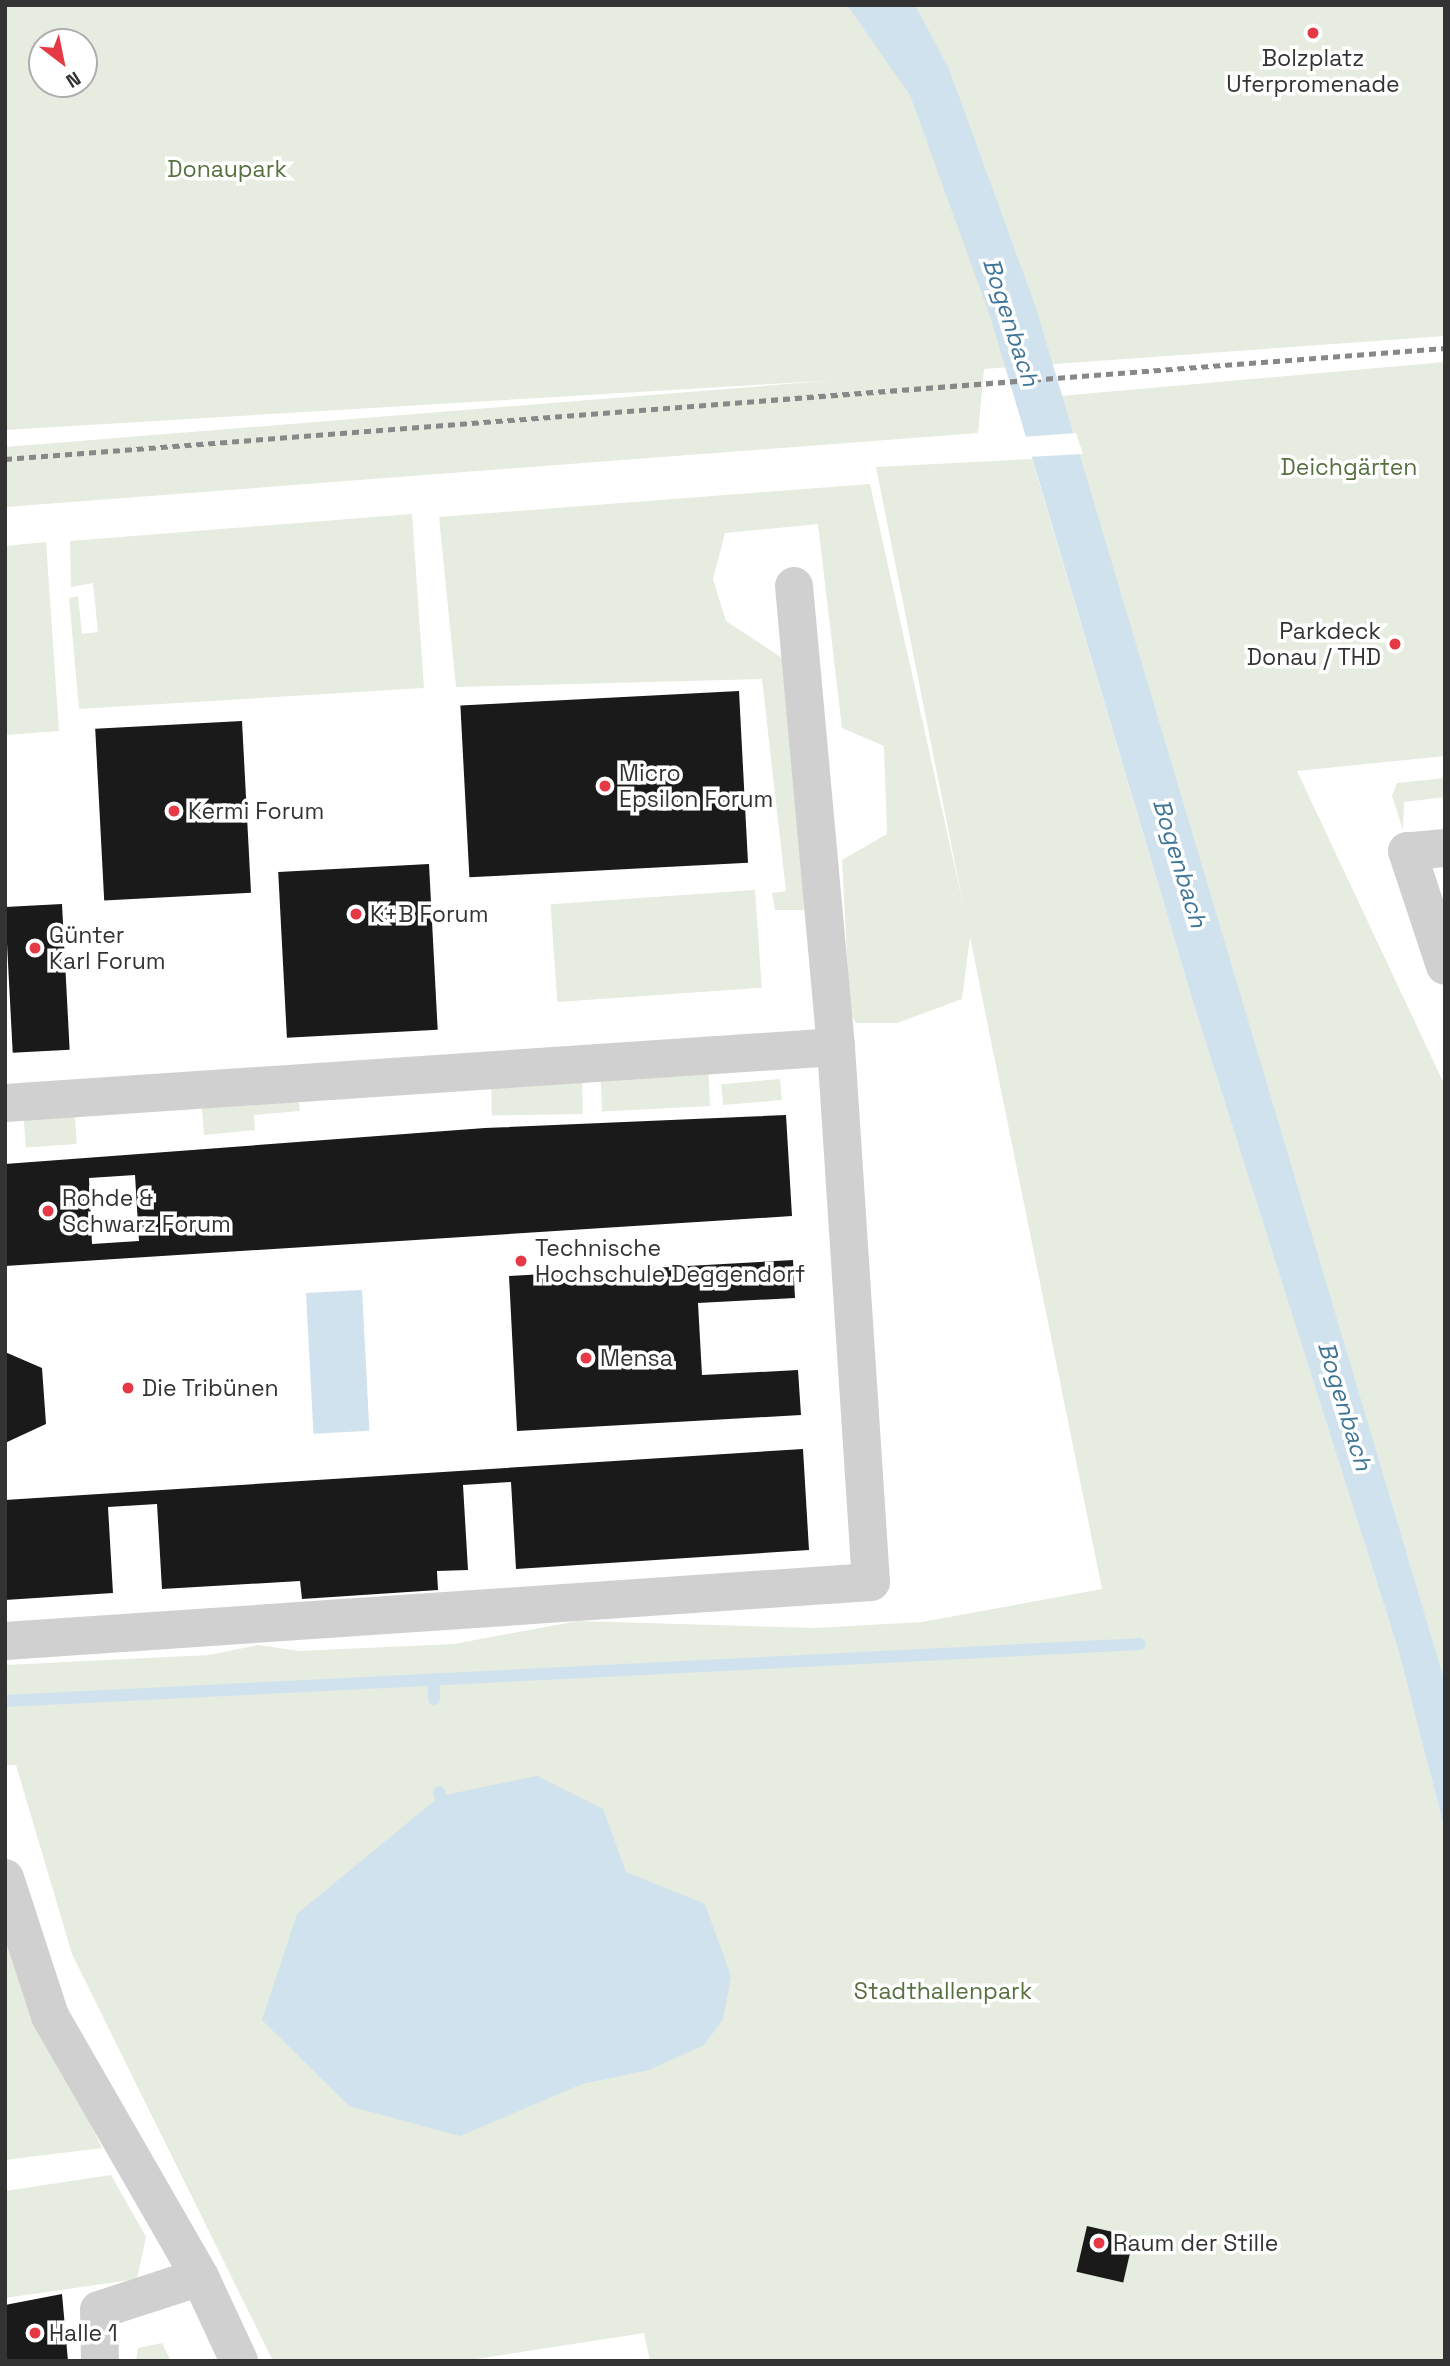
<!DOCTYPE html>
<html>
<head>
<meta charset="utf-8">
<style>
	body { margin:0 }
	#map { position:relative; width:1450px; height:2366px; overflow:hidden; background:#fff; font-family:"Space Grotesk",sans-serif }
	div>[style] { position:absolute }
	[style*='--x'] { left:calc(var(--x)*1px); top:calc(var(--y)*1px); width:calc(var(--w)*1px); rotate:calc(var(--a)*1deg) }
	.green>* { inset:0; background:#e6ecdf; transform-origin:0 0 }
	.water>* { inset:0; background:#cfe2ee; transform-origin:0 0 }
	.pier>* { inset:0; background:#fff }
	.stream>* { height:12px; margin:-6px; padding:0 6px; transform-origin:6px; border-radius:6px; background:#cfe2ee }
	.building>* { inset:0; background:#1a1a1a; transform-origin:0 0 }
	.minor>* { height:38px; margin:-19px; padding:0 19px; transform-origin:19px; border-radius:19px; background:#d0d0d0 }
	.rail>* { height:5px; margin-top:-2.5px; transform-origin:0; background:repeating-linear-gradient(90deg,#888 0 7px,transparent 0 12px) }
	.dots>* { width:19px; height:19px; translate:-50% -50%; box-sizing:border-box; border:4px solid #fff; border-radius:50% }
	span { translate:-50% -50%; white-space:nowrap; text-align:center; line-height:1.15; -webkit-text-stroke:7px #fff; paint-order:stroke }
	.poi-label { font-size:23px; color:#333 }
	.right { translate:-100% -50%; text-align:right }
	.left { translate:0 -50%; text-align:left }
	.park-label { font-size:23px; color:#56703f }
	.water-label { font-size:24px; color:#3f7597; font-style:italic }
	.frame { position:absolute; inset:0; border:7px solid #333; pointer-events:none }
	.north { position:absolute; left:28px; top:28px; width:70px; height:70px; box-sizing:border-box; background:#fff; border:2px solid #adadad; border-radius:50%; rotate:148deg; font-size:19px; font-weight:700; line-height:28px; text-align:center; color:#333 }
	.north::after { content:''; display:block; margin:auto; width:24px; height:32px; background:#e63946; clip-path:polygon(50% 0,100% 100%,50% 72%,0 100%) }
</style>
</head>
<body>
<div id="map">
	<div class="green">
		<i style="clip-path:polygon(evenodd,5px 5px,1445px 5px,1445px 336px,984px 369px,978px 433px,5px 507px,5px 447px,837px 380px,5px 430px,5px 5px,42px 42px,84px 42px,84px 84px,42px 84px,42px 42px)"></i>
		<i style="clip-path:polygon(1445px 362px,1445px 756px,1297px 771px,1445px 1086px,1445px 1682px,1060px 396px)"></i>
		<i style="clip-path:polygon(1032px 459px,1193px 1002px,1398px 1649px,1445px 1831px,1445px 2361px,650px 2361px,644px 2333px,463px 2361px,273px 2361px,72px 1954px,16px 1765px,5px 1765px,5px 1665px,209px 1655px,258px 1645px,299px 1651px,454px 1644px,578px 1621px,815px 1628px,922px 1622px,1102px 1589px,970px 937px,962px 999px,897px 1023px,856px 1023px,850px 1013px,842px 860px,887px 834px,884px 746px,842px 728px,818px 524px,725px 533px,713px 579px,726px 621px,785px 660px,815px 910px,775px 910px,772px 893px,786px 891px,762px 679px,456px 687px,439px 517px,870px 484px,964px 909px,876px 467px)"></i>
		<i style="clip-path:polygon(412px 514px,424px 688px,79px 709px,69px 598px,78px 596px,82px 634px,98px 632px,93px 583px,71px 587px,70px 541px)"></i>
		<i style="clip-path:polygon(46px 542px,59px 731px,5px 735px,5px 546px)"></i>
		<i style="clip-path:polygon(1445px 778px,1445px 797px,1404px 802px,1403px 830px,1392px 796px,1397px 783px)"></i>
		<i style="left:755px;top:890px;width:98px;height:205px;rotate:86deg"></i>
		<i style="left:708px;top:1066px;width:40px;height:108px;rotate:87deg"></i>
		<i style="left:582px;top:1074px;width:40px;height:91px;rotate:89deg"></i>
		<i style="left:780px;top:1079px;width:21px;height:59px;rotate:85deg"></i>
		<i style="clip-path:polygon(297px 1088px,300px 1111px,254px 1115px,255px 1130px,204px 1135px,201px 1097px)"></i>
		<i style="left:74px;top:1105px;width:39px;height:51px;rotate:86deg"></i>
		<i style="clip-path:polygon(5px 1930px,48px 2036px,102px 2148px,5px 2160px)"></i>
		<i style="clip-path:polygon(111px 2175px,146px 2237px,137px 2279px,5px 2298px,5px 2191px)"></i>
		<i style="clip-path:polygon(162px 2343px,171px 2361px,136px 2361px,138px 2348px)"></i>
	</div>
	<div class="water">
		<i style="clip-path:polygon(847px 5px,915px 5px,949px 69px,1036px 308px,1445px 1682px,1445px 1831px,1398px 1649px,1193px 1002px,991px 319px,910px 95px)"></i>
		<i style="left:362px;top:1290px;width:141px;height:56px;rotate:87deg"></i>
		<i style="clip-path:polygon(537px 1776px,603px 1809px,626px 1872px,705px 1904px,731px 1976px,723px 2019px,704px 2045px,649px 2070px,582px 2084px,460px 2136px,349px 2106px,262px 2020px,297px 1914px,440px 1796px)"></i>
	</div>
	<div class="pier">
		<i style="clip-path:polygon(1076px 433px,1083px 454px,1027px 457px,1022px 437px)"></i>
	</div>
	<div class="stream">
		<i style="--x:434;--y:1679;--w:20;--a:90"></i>
		<i style="--x:5;--y:1701;--w:1136;--a:-2.87"></i>
		<i style="--x:439;--y:1792;--w:4;--a:76"></i>
	</div>
	<div class="building">
		<i style="left:739px;top:691px;width:172px;height:279px;rotate:87deg"></i>
		<i style="left:242px;top:721px;width:172px;height:147px;rotate:87deg"></i>
		<i style="left:429px;top:864px;width:166px;height:151px;rotate:87deg"></i>
		<i style="left:62px;top:904px;width:146px;height:57px;rotate:87deg"></i>
		<i style="clip-path:polygon(evenodd,786px 1115px,792px 1216px,5px 1266px,5px 1164px,485px 1128px,786px 1115px,135px 1175px,139px 1241px,92px 1244px,89px 1178px,135px 1175px)"></i>
		<i style="clip-path:polygon(793px 1260px,795px 1298px,698px 1303px,702px 1375px,798px 1370px,801px 1415px,517px 1431px,509px 1276px)"></i>
		<i style="clip-path:polygon(5px 1352px,42px 1368px,46px 1424px,5px 1443px)"></i>
		<i style="clip-path:polygon(803px 1449px,809px 1550px,516px 1569px,511px 1482px,463px 1485px,468px 1570px,437px 1571px,438px 1590px,302px 1599px,300px 1581px,162px 1589px,157px 1504px,108px 1507px,113px 1593px,5px 1600px,5px 1500px)"></i>
		<i style="left:1087px;top:2226px;width:48px;height:47px;rotate:13deg"></i>
		<i style="clip-path:polygon(62px 2294px,68px 2361px,5px 2361px,5px 2305px)"></i>
	</div>
	<div class="minor">
		<i style="--x:794;--y:586;--w:463;--a:84.8"></i>
		<i style="--x:1445;--y:848;--w:38;--a:175"></i>
		<i style="--x:1407;--y:851;--w:121;--a:71.7"></i>
		<i style="--x:5;--y:1103;--w:833;--a:-3.86"></i>
		<i style="--x:836;--y:1047;--w:536;--a:86.26"></i>
		<i style="--x:871;--y:1582;--w:868;--a:176.1"></i>
		<i style="--x:5;--y:1878;--w:145;--a:71.9"></i>
		<i style="--x:50;--y:2016;--w:301;--a:60.1"></i>
		<i style="--x:200;--y:2277;--w:93;--a:65.1"></i>
		<i style="--x:100;--y:2361;--w:51;--a:-91.1"></i>
		<i style="--x:99;--y:2310;--w:106;--a:-18.1"></i>
	</div>
	<div class="rail">
		<i style="--x:5;--y:459;--w:1444;--a:-4.41"></i>
	</div>
	<div class="dots">
		<i style="left:1313px;top:33px;background:#e63946"></i>
		<i style="left:1395px;top:644px;background:#e63946"></i>
		<i style="left:605px;top:786px;background:#e63946"></i>
		<i style="left:174px;top:811px;background:#e63946"></i>
		<i style="left:356px;top:914px;background:#e63946"></i>
		<i style="left:35px;top:948px;background:#e63946"></i>
		<i style="left:48px;top:1211px;background:#e63946"></i>
		<i style="left:521px;top:1261px;background:#e63946"></i>
		<i style="left:586px;top:1358px;background:#e63946"></i>
		<i style="left:128px;top:1388px;background:#e63946"></i>
		<i style="left:1099px;top:2243px;background:#e63946"></i>
		<i style="left:35px;top:2333px;background:#e63946"></i>
	</div>
	<div class="poi-label">
		<span style="left:1313px;top:71px">Bolzplatz<br>Uferpromenade</span>
		<span class="right" style="left:1381px;top:644px">Parkdeck<br>Donau / THD</span>
		<span class="left" style="left:619px;top:786px">Micro<br>Epsilon Forum</span>
		<span class="left" style="left:188px;top:811px">Kermi Forum</span>
		<span class="left" style="left:370px;top:914px">K+B Forum</span>
		<span class="left" style="left:49px;top:948px">Günter<br>Karl Forum</span>
		<span class="left" style="left:62px;top:1211px">Rohde &amp;<br>Schwarz Forum</span>
		<span class="left" style="left:535px;top:1261px">Technische<br>Hochschule Deggendorf</span>
		<span class="left" style="left:600px;top:1358px">Mensa</span>
		<span class="left" style="left:142px;top:1388px">Die Tribünen</span>
		<span class="left" style="left:1113px;top:2243px">Raum der Stille</span>
		<span class="left" style="left:49px;top:2333px">Halle 1</span>
	</div>
	<div class="park-label">
		<span style="left:227px;top:169px">Donaupark</span>
		<span style="left:1349px;top:467px">Deichgärten</span>
		<span style="left:943px;top:1991px">Stadthallenpark</span>
	</div>
	<div class="water-label">
		<span style="left:1011px;top:322px;rotate:72deg">Bogenbach</span>
		<span style="left:1180px;top:863px;rotate:73deg">Bogenbach</span>
		<span style="left:1345px;top:1406px;rotate:73deg">Bogenbach</span>
	</div>
	<div class="frame"></div>
	<div class="north">N</div>
</div>
</body>
</html>
